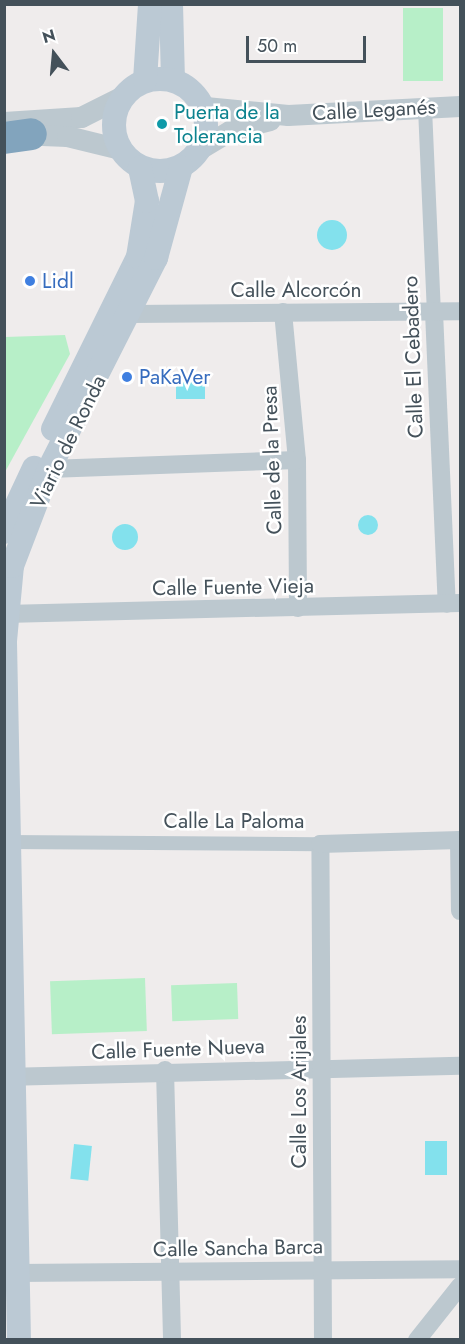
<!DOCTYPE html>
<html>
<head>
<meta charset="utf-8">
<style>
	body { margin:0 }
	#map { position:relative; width:465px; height:1344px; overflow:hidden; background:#efecec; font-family:Jost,sans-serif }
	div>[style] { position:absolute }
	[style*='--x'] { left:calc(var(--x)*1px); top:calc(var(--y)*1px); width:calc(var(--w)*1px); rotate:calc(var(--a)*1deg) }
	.green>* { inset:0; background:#b7efc8; transform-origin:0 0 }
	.water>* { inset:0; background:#83e1ed; transform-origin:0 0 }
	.round { border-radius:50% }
	.pedestrian>* { height:14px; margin:-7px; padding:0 7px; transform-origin:7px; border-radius:7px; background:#bcc8cf }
	.minor>* { height:18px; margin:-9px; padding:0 9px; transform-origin:9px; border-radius:9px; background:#bcc8cf }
	.tertiary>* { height:21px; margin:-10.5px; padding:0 10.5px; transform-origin:10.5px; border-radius:10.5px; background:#bcc8cf }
	.secondary>* { height:24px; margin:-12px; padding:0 12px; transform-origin:12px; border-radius:12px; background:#bbc9d4 }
	.secondary>.ring { margin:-12px; padding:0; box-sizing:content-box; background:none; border:24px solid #bbc9d4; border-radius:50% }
	.motorway>* { height:32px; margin:-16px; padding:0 16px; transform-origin:16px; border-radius:16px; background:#82a4bd }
	.dots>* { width:16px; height:16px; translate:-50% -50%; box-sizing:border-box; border:3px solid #fff; border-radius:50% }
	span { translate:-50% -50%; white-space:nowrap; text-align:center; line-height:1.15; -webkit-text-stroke:5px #fff; paint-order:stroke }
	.street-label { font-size:21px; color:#44515a }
	.culture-label { font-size:21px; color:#0d838f }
	.left { translate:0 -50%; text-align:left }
	.shop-label { font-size:21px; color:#366cbe }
	.frame { position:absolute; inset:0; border:6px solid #44515a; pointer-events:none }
	.north { position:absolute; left:24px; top:24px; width:60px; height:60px; -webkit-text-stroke:4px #fff; paint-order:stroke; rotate:344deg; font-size:16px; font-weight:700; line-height:24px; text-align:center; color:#44515a }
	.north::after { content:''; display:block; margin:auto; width:21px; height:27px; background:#44515a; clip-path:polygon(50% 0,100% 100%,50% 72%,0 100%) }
	.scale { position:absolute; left:246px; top:36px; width:120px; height:27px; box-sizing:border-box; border:3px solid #44515a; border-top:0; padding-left:8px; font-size:18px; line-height:21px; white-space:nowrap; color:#44515a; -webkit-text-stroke:4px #fff; paint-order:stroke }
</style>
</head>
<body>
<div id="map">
	<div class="green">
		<i style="left:443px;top:8px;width:73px;height:40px;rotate:90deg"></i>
		<i style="clip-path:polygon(65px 335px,70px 354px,5px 472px,5px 337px)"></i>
		<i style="left:145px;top:978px;width:53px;height:95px;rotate:88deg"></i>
		<i style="left:237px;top:983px;width:36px;height:66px;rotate:88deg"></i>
	</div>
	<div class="water">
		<i class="round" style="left:317px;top:220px;width:30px;height:30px"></i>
		<i style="left:205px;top:382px;width:17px;height:29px;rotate:90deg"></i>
		<i class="round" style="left:358px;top:515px;width:20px;height:20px"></i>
		<i class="round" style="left:112px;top:524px;width:26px;height:26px"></i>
		<i style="left:425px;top:1141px;width:22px;height:34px"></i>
		<i style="left:74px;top:1144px;width:18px;height:35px;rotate:6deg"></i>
	</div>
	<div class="pedestrian">
		<i style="--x:425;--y:108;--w:204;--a:87.5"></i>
		<i style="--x:8;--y:842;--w:312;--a:0.4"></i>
	</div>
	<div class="minor">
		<i style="--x:283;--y:312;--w:149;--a:84.6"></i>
		<i style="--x:297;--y:460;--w:148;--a:89.6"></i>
		<i style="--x:434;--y:312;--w:292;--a:87.5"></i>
		<i style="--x:131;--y:314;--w:329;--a:-0.5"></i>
		<i style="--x:49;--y:469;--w:248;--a:-2.1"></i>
		<i style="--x:5;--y:614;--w:455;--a:-1.4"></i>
		<i style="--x:459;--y:840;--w:71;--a:89.2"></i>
		<i style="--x:165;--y:1070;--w:270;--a:88.5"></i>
		<i style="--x:4;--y:1077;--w:456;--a:-1.4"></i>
		<i style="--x:16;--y:1273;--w:444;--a:-0.5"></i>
		<i style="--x:323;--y:1340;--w:496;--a:-90.3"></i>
		<i style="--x:320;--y:844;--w:140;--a:-1.6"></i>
		<i style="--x:417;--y:1340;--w:69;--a:-51.5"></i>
	</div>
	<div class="tertiary">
		<i style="--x:205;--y:107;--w:83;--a:5.5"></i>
		<i style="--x:288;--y:115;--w:172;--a:-3"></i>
		<i style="--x:4;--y:122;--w:77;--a:-3.7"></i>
		<i style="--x:81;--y:117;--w:47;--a:-26.6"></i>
		<i style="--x:17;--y:134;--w:50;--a:2.3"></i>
		<i style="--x:67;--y:136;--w:55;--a:13.8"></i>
		<i style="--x:201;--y:148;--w:35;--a:-31"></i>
		<i style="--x:231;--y:130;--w:40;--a:-14.4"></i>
	</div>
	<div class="secondary">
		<i style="--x:171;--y:4;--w:76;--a:88.5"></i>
		<i class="ring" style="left:114px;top:79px;width:68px;height:68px"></i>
		<i style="--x:145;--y:80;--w:76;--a:-86.2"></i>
		<i style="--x:53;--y:429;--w:192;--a:-63.7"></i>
		<i style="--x:138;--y:257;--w:57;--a:-80.9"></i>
		<i style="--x:147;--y:201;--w:34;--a:-102"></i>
		<i style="--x:4;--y:532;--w:71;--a:-64.9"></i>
		<i style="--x:19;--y:1340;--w:699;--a:-91.15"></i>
		<i style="--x:5;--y:641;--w:75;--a:-84.7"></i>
		<i style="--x:12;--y:566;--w:104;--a:-69.1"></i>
		<i style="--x:49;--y:469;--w:237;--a:-63.1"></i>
		<i style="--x:156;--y:258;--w:94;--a:-74.6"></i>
	</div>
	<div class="motorway">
		<i style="--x:4;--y:138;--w:27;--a:-8"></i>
	</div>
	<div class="dots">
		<i style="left:162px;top:124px;background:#0f9aa8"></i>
		<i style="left:30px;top:281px;background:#3f7fe0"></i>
		<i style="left:127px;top:377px;background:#3f7fe0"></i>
	</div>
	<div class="street-label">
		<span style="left:374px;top:110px;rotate:-3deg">Calle Leganés</span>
		<span style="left:296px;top:290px">Calle Alcorcón</span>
		<span style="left:413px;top:357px;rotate:-92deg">Calle El Cebadero</span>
		<span style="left:68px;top:442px;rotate:-64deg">Viario de Ronda</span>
		<span style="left:272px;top:460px;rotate:-92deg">Calle de la Presa</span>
		<span style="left:233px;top:587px;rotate:-1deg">Calle Fuente Vieja</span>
		<span style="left:234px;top:821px">Calle La Paloma</span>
		<span style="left:178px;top:1049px;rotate:-2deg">Calle Fuente Nueva</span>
		<span style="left:299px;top:1092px;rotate:-90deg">Calle Los Arijales</span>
		<span style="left:238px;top:1248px;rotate:-1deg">Calle Sancha Barca</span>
	</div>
	<div class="culture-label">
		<span class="left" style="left:174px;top:124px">Puerta de la<br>Tolerancia</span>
	</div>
	<div class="shop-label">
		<span class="left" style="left:42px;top:281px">Lidl</span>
		<span class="left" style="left:139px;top:377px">PaKaVer</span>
	</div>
	<div class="frame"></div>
	<div class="north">N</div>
	<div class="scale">50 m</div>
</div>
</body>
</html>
